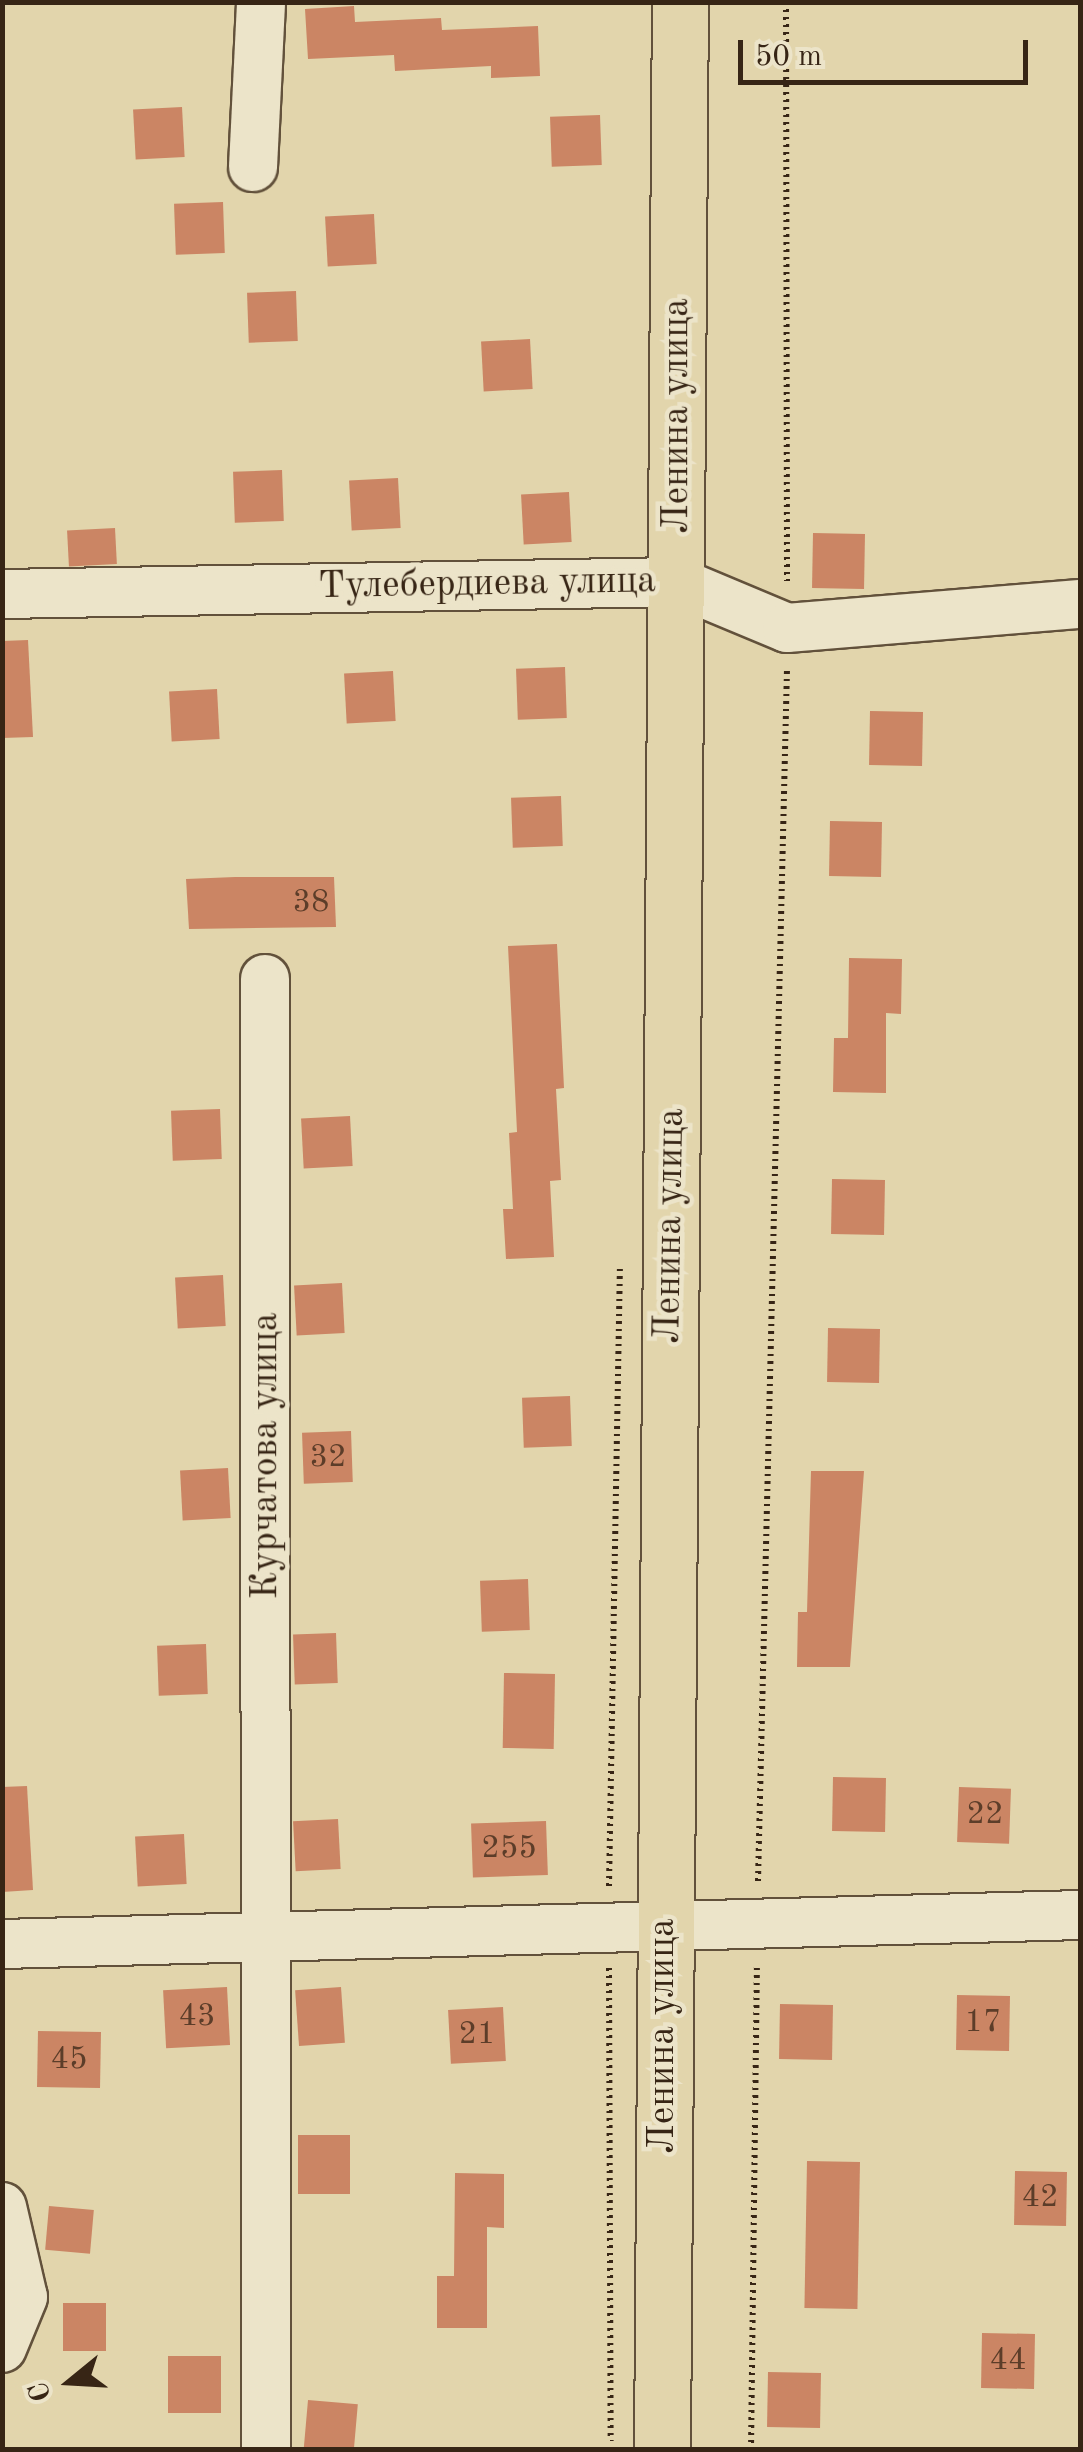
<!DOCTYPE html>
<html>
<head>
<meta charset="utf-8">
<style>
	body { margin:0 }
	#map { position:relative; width:1083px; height:2452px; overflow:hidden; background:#e2d5ac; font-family:"Old Standard TT",serif }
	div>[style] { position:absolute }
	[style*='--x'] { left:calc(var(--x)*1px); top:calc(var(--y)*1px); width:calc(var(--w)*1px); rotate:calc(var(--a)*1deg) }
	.building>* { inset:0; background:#cb8564; transform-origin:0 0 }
	.path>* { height:6px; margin-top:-3px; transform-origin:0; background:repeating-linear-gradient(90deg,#372515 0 2.5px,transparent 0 7.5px) }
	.roads { filter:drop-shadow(2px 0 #62513b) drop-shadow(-2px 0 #62513b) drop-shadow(0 2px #62513b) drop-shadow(0 -2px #62513b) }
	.minor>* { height:48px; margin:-24px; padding:0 24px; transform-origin:24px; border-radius:24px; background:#ece4c9 }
	.major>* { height:55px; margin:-27.5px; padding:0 27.5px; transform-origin:27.5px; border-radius:27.5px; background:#e2d5ac }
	span { translate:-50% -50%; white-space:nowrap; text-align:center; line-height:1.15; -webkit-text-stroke:9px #ece4c9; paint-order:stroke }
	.number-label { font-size:32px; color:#5c3d29 }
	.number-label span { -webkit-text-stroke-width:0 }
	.street-label { font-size:38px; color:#372515 }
	.frame { position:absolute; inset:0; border:5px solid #372515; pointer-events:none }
	.north { position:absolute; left:20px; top:2332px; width:100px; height:100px; -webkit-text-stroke:8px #ece4c9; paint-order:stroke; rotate:252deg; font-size:28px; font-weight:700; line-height:40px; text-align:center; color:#372515 }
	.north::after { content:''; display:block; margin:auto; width:35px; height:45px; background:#372515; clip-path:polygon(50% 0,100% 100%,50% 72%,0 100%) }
	.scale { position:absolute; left:738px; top:40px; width:290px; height:45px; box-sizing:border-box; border:5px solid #372515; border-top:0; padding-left:12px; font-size:30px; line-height:35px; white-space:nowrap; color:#372515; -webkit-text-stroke:8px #ece4c9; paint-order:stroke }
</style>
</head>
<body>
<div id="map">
	<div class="building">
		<i style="clip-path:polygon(354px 6px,355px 22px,441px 18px,442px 30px,538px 26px,540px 76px,491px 78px,491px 66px,395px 71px,394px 55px,308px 59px,305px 9px)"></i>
		<i style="left:182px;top:107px;width:50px;height:49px;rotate:87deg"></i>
		<i style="left:600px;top:115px;width:50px;height:50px;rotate:88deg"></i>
		<i style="left:223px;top:202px;width:51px;height:49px;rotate:88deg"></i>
		<i style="left:374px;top:214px;width:50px;height:49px;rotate:87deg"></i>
		<i style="left:296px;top:291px;width:50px;height:49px;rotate:88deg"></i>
		<i style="left:530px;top:339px;width:50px;height:49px;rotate:87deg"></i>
		<i style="left:282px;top:470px;width:51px;height:49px;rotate:88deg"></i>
		<i style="left:398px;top:478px;width:50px;height:49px;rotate:87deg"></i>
		<i style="left:569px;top:492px;width:50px;height:48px;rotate:87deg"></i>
		<i style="left:115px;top:528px;width:36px;height:48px;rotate:87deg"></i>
		<i style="left:813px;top:533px;width:52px;height:55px;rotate:1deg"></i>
		<i style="clip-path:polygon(28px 640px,33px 737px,2px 738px,2px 641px)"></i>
		<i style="left:565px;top:667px;width:51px;height:49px;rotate:88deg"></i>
		<i style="left:393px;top:671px;width:50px;height:49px;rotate:87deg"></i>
		<i style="left:217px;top:689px;width:50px;height:48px;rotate:87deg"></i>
		<i style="left:870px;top:711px;width:53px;height:54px;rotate:1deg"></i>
		<i style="left:561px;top:796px;width:50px;height:50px;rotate:88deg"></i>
		<i style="left:830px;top:821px;width:52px;height:55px;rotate:1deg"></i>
		<i style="clip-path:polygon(235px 877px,334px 877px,336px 927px,189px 929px,186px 879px)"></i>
		<i style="clip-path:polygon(557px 944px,564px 1088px,556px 1089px,561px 1180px,550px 1181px,554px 1257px,506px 1259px,503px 1209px,513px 1209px,509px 1133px,517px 1132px,508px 946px)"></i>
		<i style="clip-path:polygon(849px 958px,902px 959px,901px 1014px,886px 1013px,886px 1093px,833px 1092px,834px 1038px,848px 1038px)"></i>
		<i style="left:220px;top:1109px;width:50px;height:49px;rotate:88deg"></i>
		<i style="left:350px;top:1116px;width:50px;height:49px;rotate:87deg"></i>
		<i style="left:832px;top:1179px;width:53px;height:55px;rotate:1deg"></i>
		<i style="left:223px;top:1275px;width:51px;height:48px;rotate:87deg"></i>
		<i style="left:342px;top:1283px;width:50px;height:48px;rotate:87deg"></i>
		<i style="left:828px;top:1328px;width:52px;height:54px;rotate:1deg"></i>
		<i style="left:570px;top:1396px;width:50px;height:48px;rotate:88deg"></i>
		<i style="left:351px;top:1431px;width:51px;height:49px;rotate:88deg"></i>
		<i style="left:228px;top:1468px;width:50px;height:48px;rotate:87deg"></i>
		<i style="clip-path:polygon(811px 1471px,864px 1471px,850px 1667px,797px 1667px,798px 1612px,807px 1612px)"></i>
		<i style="left:528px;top:1579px;width:51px;height:48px;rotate:88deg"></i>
		<i style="left:336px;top:1633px;width:50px;height:43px;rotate:88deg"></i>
		<i style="left:206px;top:1644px;width:50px;height:49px;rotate:88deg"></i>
		<i style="left:504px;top:1673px;width:51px;height:75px;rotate:1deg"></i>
		<i style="left:833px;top:1777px;width:53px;height:54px;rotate:1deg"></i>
		<i style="clip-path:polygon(27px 1786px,33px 1890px,2px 1892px,2px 1787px)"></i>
		<i style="left:959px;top:1787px;width:52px;height:55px;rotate:2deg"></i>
		<i style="left:338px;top:1819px;width:50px;height:45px;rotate:87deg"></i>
		<i style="left:546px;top:1821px;width:54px;height:75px;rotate:88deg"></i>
		<i style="left:184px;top:1834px;width:50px;height:49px;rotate:87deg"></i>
		<i style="left:227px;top:1987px;width:58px;height:64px;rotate:87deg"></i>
		<i style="left:341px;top:1987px;width:56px;height:46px;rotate:86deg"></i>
		<i style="left:957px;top:1995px;width:53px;height:55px;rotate:1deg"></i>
		<i style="left:780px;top:2004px;width:53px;height:55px;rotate:1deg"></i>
		<i style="left:503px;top:2007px;width:54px;height:55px;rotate:87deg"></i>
		<i style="left:38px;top:2031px;width:63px;height:56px;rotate:1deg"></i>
		<i style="left:350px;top:2135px;width:59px;height:52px;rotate:90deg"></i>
		<i style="left:807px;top:2161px;width:53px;height:147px;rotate:1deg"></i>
		<i style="left:1015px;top:2171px;width:52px;height:54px;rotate:1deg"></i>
		<i style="clip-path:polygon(455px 2173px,504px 2174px,504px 2228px,487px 2227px,487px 2328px,437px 2328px,437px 2276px,454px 2276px)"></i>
		<i style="left:49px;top:2206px;width:45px;height:44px;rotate:5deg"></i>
		<i style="left:63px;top:2303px;width:43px;height:48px"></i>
		<i style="left:982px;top:2333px;width:53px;height:55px;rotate:1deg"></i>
		<i style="left:168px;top:2356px;width:53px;height:57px"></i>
		<i style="left:768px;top:2372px;width:53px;height:55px;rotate:1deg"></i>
		<i style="left:308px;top:2400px;width:50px;height:50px;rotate:5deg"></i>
	</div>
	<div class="path">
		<i style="--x:786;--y:2;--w:579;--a:89.9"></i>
		<i style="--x:758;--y:1881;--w:1212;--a:-88.63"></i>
		<i style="--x:609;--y:1886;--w:622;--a:-88.99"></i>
		<i style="--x:609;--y:1968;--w:473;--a:89.8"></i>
		<i style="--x:751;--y:2450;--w:487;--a:-89.3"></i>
	</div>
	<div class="roads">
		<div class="minor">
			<i style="--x:253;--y:167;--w:165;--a:-87.2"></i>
			<i style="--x:2;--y:594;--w:675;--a:-1.02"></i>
			<i style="--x:677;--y:582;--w:119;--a:22.7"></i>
			<i style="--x:787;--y:628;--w:294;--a:-4.7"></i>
			<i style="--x:265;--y:979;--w:1471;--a:89.96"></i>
			<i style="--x:2;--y:1944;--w:1078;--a:-1.54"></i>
			<i style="--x:2;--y:2207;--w:92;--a:76.9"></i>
			<i style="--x:23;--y:2297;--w:55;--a:112.4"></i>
		</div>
		<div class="major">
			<i style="--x:662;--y:2450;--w:2448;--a:-89.58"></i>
		</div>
	</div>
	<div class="number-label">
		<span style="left:311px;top:903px">38</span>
		<span style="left:328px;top:1458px">32</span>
		<span style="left:985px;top:1815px">22</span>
		<span style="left:509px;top:1849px">255</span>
		<span style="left:197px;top:2017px">43</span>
		<span style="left:983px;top:2023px">17</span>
		<span style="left:477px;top:2035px">21</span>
		<span style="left:69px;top:2060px">45</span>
		<span style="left:1040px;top:2198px">42</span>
		<span style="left:1008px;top:2361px">44</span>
	</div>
	<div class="street-label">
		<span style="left:678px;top:416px;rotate:-90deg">Ленина улица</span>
		<span style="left:487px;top:585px;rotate:-1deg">Тулебердиева улица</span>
		<span style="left:671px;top:1226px;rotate:-89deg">Ленина улица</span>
		<span style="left:267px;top:1456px;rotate:-90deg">Курчатова улица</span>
		<span style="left:664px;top:2036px;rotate:-90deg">Ленина улица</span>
	</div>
	<div class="frame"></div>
	<div class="north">С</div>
	<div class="scale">50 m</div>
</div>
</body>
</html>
